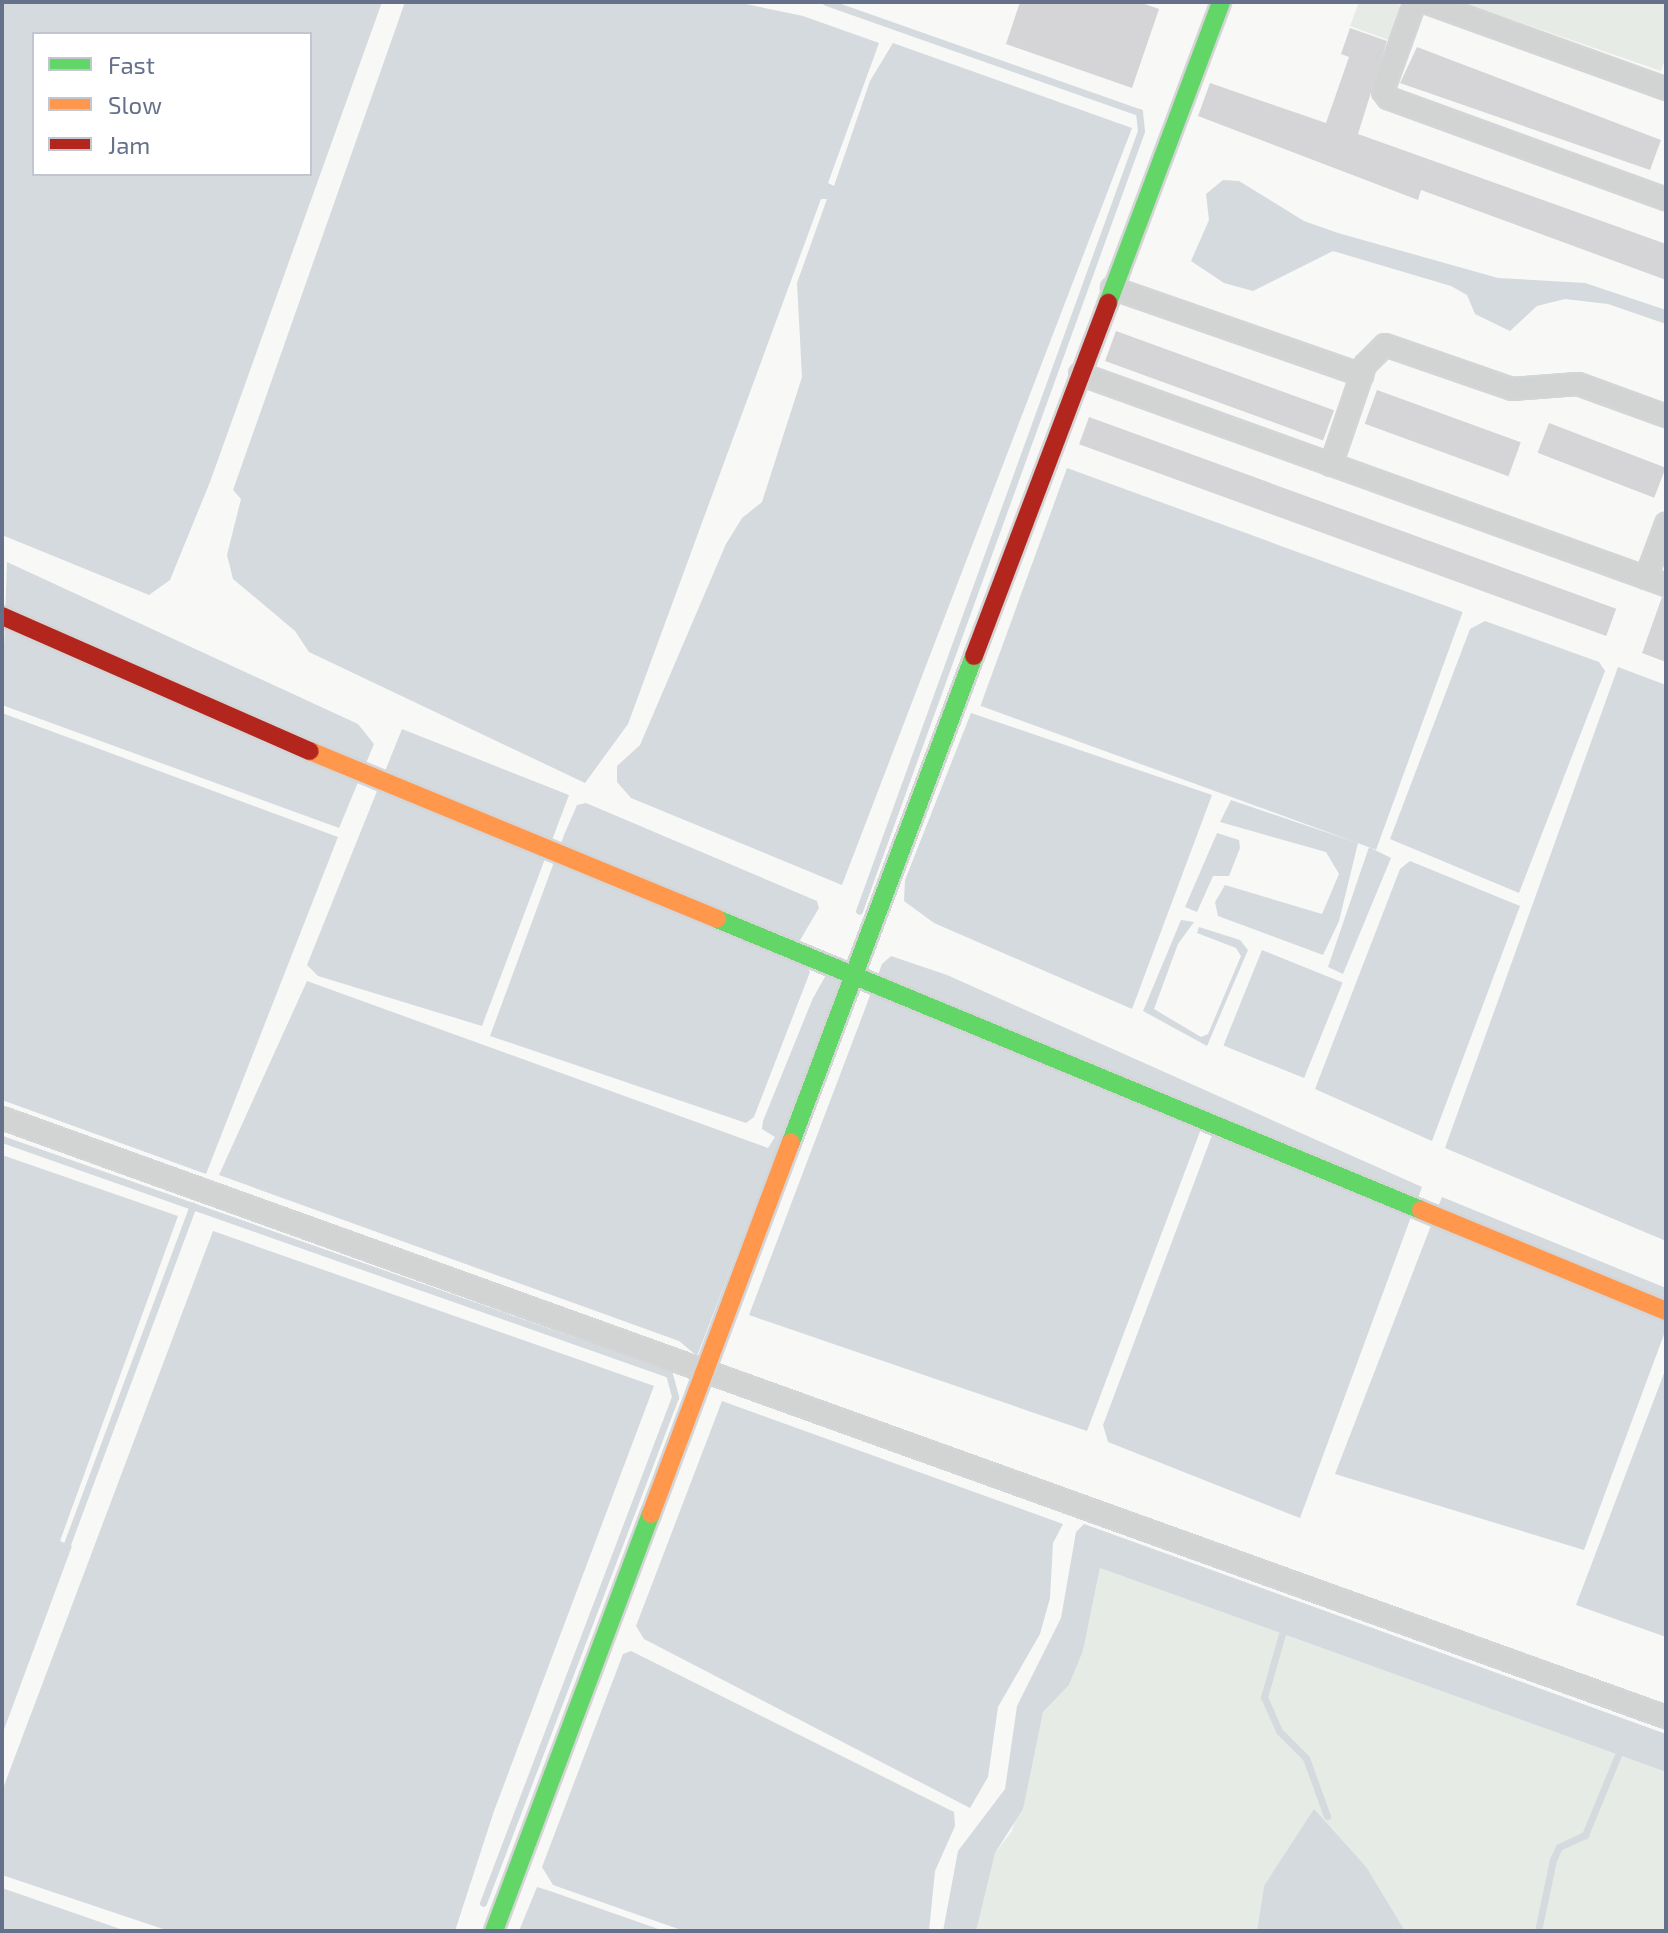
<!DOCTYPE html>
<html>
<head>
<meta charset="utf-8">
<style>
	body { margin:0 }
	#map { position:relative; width:1668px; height:1933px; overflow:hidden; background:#f8f8f7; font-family:"Exo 2",sans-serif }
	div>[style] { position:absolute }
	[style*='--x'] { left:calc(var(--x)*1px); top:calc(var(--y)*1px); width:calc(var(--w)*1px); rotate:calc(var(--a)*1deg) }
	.green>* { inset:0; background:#e6ebe5 }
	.water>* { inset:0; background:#d4dade; transform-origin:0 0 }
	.stream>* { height:7px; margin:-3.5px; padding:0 3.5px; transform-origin:3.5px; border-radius:3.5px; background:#d4dade }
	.building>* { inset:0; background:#d5d5d7; transform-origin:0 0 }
	.roads { filter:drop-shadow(2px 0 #d4d5d7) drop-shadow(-2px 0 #d4d5d7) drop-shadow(0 2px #d4d5d7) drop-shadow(0 -2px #d4d5d7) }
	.street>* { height:20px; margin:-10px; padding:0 10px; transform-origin:10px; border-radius:10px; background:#d2d3d3 }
	.fast>* { height:18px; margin:-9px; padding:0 9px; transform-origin:9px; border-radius:9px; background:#63d668 }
	.slow>* { height:18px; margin:-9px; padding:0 9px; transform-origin:9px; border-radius:9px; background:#ff974d }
	.jam>* { height:18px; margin:-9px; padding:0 9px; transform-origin:9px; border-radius:9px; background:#b3261e }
	span { translate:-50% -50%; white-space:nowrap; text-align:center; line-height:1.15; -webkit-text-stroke:8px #fff; paint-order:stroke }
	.frame { position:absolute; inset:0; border:4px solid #65718a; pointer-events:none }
	.legend { position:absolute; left:32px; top:32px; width:280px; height:144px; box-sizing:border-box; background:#fff; border:2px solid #c1c6d0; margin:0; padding:10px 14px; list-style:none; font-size:24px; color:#65718a }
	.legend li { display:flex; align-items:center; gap:16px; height:40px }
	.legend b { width:40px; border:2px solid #c1c6d0 }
</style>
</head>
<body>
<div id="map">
	<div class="green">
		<i style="clip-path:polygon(1359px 2px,1398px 2px,1402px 10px,1391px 41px,1350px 26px)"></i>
		<i style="clip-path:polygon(1461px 2px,1666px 2px,1666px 56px,1661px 71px)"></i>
		<i style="clip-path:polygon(1100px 1568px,1666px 1772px,1666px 1931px,1405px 1931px,1367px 1868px,1264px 1886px,1257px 1931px,976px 1931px,984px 1888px,995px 1853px,1012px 1831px,1043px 1712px,1069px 1685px,1083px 1651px)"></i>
	</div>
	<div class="water">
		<i style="clip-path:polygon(evenodd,2px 2px,382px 2px,210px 482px,170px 580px,149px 595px,2px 535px,2px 2px,34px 34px,310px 34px,310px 174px,34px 174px,34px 34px)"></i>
		<i style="clip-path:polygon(405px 2px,736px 2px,803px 16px,879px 43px,828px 183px,834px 186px,870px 81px,893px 43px,1132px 128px,842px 885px,631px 798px,617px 782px,617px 766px,640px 745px,726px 544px,742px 518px,762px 502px,802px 377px,797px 283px,827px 199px,821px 199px,628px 724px,585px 783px,309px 652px,295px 631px,233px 579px,227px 555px,241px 499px,233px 490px)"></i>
		<i style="clip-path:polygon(1223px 180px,1239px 181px,1304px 221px,1338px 233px,1498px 278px,1585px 283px,1666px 310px,1666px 324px,1608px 304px,1565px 299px,1537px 306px,1510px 331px,1475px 314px,1467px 295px,1451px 286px,1333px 251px,1253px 291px,1224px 283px,1191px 261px,1209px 220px,1206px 194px)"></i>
		<i style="left:1067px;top:468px;width:421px;height:253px;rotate:20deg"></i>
		<i style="clip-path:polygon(7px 562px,358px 724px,374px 744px,339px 828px,2px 705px)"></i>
		<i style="clip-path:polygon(1485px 621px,1599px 662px,1605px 671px,1519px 893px,1390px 839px,1470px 629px)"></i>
		<i style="clip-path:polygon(1618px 667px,1666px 685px,1666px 1241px,1445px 1148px)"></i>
		<i style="clip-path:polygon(2px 713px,338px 837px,206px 1174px,2px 1100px)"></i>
		<i style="clip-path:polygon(971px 713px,1212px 795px,1132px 1009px,934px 923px,904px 901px,905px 880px)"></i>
		<i style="clip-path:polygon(402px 729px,569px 795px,482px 1026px,318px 976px,307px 965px)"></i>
		<i style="clip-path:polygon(1231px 800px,1358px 843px,1339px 921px,1323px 955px,1218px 916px,1215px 902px,1225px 885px,1322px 914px,1339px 874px,1326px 852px,1220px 822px)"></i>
		<i style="clip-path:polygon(586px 803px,817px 901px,819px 908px,796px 947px,810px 972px,754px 1117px,746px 1123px,490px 1036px,564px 835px,577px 805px)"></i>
		<i style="clip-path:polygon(1217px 833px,1239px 840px,1240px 848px,1229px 876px,1213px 876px,1197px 912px,1185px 907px)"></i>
		<i style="clip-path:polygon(1369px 847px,1391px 858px,1343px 974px,1328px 967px)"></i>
		<i style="clip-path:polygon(1410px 861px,1520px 906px,1432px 1141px,1315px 1089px,1400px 869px)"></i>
		<i style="clip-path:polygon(1181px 920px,1194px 922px,1178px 944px,1154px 1009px,1201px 1037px,1208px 1034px,1241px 956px,1236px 948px,1197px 933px,1199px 927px,1240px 940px,1248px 950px,1207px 1046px,1143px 1011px)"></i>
		<i style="left:1262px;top:950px;width:87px;height:103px;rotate:22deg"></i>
		<i style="clip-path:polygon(891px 956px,947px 975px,1422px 1187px,1300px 1518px,1108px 1442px,1103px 1425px,1220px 1114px,1207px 1113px,1087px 1431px,749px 1315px,882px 964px)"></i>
		<i style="clip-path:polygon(846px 971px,697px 1356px,679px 1341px,219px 1175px,307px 981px,768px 1148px,775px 1137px,762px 1129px,763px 1121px,813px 998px,826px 975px)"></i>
		<i style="clip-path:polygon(2px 1155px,178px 1216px,60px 1541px,72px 1546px,2px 1735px)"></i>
		<i style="clip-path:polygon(1442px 1197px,1666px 1288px,1666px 1329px,1584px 1550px,1335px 1474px)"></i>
		<i style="clip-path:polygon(213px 1231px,654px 1386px,494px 1811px,455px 1931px,169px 1931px,2px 1875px,2px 1791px)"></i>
		<i style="clip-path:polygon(1666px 1368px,1666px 1637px,1576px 1605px)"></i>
		<i style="clip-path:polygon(722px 1401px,1063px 1524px,1053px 1543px,1050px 1598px,1040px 1634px,998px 1707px,988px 1777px,970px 1808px,644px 1639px,636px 1626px)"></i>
		<i style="clip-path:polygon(1084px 1524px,1666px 1734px,1666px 1772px,1100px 1568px,1083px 1651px,1069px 1685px,1043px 1712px,1023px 1809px,995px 1853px,976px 1931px,943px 1931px,958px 1851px,1005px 1789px,1017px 1706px,1061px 1618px,1076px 1532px)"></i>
		<i style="clip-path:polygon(631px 1651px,954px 1812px,955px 1826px,935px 1871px,929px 1931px,684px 1931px,553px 1885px,542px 1867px,623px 1654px)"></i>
		<i style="clip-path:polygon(1314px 1809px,1367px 1868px,1405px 1931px,1257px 1931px,1264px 1886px)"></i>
		<i style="clip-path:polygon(537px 1887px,550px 1891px,664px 1931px,519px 1931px)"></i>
		<i style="clip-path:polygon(2px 1888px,126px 1931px,2px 1931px)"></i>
	</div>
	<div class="stream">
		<i style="--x:826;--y:2;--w:332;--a:19.4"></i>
		<i style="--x:1139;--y:112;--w:19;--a:84"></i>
		<i style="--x:1141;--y:131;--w:829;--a:109.88"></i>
		<i style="--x:2;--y:1139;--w:707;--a:19.41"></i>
		<i style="--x:669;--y:1374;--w:24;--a:75"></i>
		<i style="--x:675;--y:1397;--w:541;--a:110.78"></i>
		<i style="--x:67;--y:1544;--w:361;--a:-69.6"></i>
		<i style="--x:1282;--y:1634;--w:66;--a:105.9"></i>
		<i style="--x:1264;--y:1697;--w:37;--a:66"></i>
		<i style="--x:1279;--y:1731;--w:38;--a:45"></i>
		<i style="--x:1306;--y:1758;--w:62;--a:70.1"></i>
		<i style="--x:1538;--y:1931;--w:73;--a:-78.1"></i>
		<i style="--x:1553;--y:1860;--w:14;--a:-65"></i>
		<i style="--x:1559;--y:1847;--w:29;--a:-25"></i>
		<i style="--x:1585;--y:1835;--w:87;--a:-67.6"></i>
	</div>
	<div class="building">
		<i style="clip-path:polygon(1020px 2px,1139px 2px,1159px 9px,1132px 88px,1006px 44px)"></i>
		<i style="clip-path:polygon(1350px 28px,1387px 41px,1358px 134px,1666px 244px,1666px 280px,1421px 190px,1418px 200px,1198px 116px,1210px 83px,1326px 123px,1349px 57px,1341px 54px)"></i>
		<i style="clip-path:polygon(1417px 47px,1661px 140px,1650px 170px,1400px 83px)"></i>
		<i style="left:1116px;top:331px;width:232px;height:32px;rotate:20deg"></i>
		<i style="left:1377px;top:390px;width:153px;height:36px;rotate:20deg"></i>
		<i style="left:1089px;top:417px;width:561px;height:29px;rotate:20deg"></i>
		<i style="left:1549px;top:423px;width:125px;height:32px;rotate:21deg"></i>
		<i style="clip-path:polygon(1662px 597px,1666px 598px,1666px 662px,1642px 653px)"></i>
	</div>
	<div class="roads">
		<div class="street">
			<i style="--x:1415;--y:2;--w:95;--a:109.8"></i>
			<i style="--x:1383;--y:91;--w:9;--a:54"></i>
			<i style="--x:1388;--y:98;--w:296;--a:20"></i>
			<i style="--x:1425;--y:2;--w:256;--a:19.8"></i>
			<i style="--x:1112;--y:288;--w:265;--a:19.2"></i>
			<i style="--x:1080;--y:374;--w:623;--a:19.8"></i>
			<i style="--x:1331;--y:465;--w:106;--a:-71.2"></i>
			<i style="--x:1365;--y:365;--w:28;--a:-45"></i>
			<i style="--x:1385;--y:345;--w:134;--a:19.1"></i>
			<i style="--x:1512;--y:389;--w:66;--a:-4.3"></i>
			<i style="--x:1578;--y:384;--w:94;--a:20"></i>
			<i style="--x:1646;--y:578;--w:58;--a:-69.7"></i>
			<i style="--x:2;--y:1118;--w:1769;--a:19.8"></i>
		</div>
		<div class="fast">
			<i style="--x:1108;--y:303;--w:322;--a:-69.4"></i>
			<i style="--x:717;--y:919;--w:762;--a:22.46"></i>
			<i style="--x:791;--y:1142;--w:519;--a:-69.37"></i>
			<i style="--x:494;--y:1931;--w:446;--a:-69.4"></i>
		</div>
		<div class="slow">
			<i style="--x:310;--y:751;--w:440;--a:22.4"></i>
			<i style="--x:1421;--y:1210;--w:265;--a:22.4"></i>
			<i style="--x:651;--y:1514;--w:397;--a:-69.4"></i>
		</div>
		<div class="jam">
			<i style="--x:2;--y:616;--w:336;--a:23.7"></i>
			<i style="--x:974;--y:656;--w:378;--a:-69.2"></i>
		</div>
	</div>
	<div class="frame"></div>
	<ul class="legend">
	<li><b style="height:10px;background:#63d668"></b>Fast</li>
	<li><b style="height:10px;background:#ff974d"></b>Slow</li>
	<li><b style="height:10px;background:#b3261e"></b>Jam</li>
	</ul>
</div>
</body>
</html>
